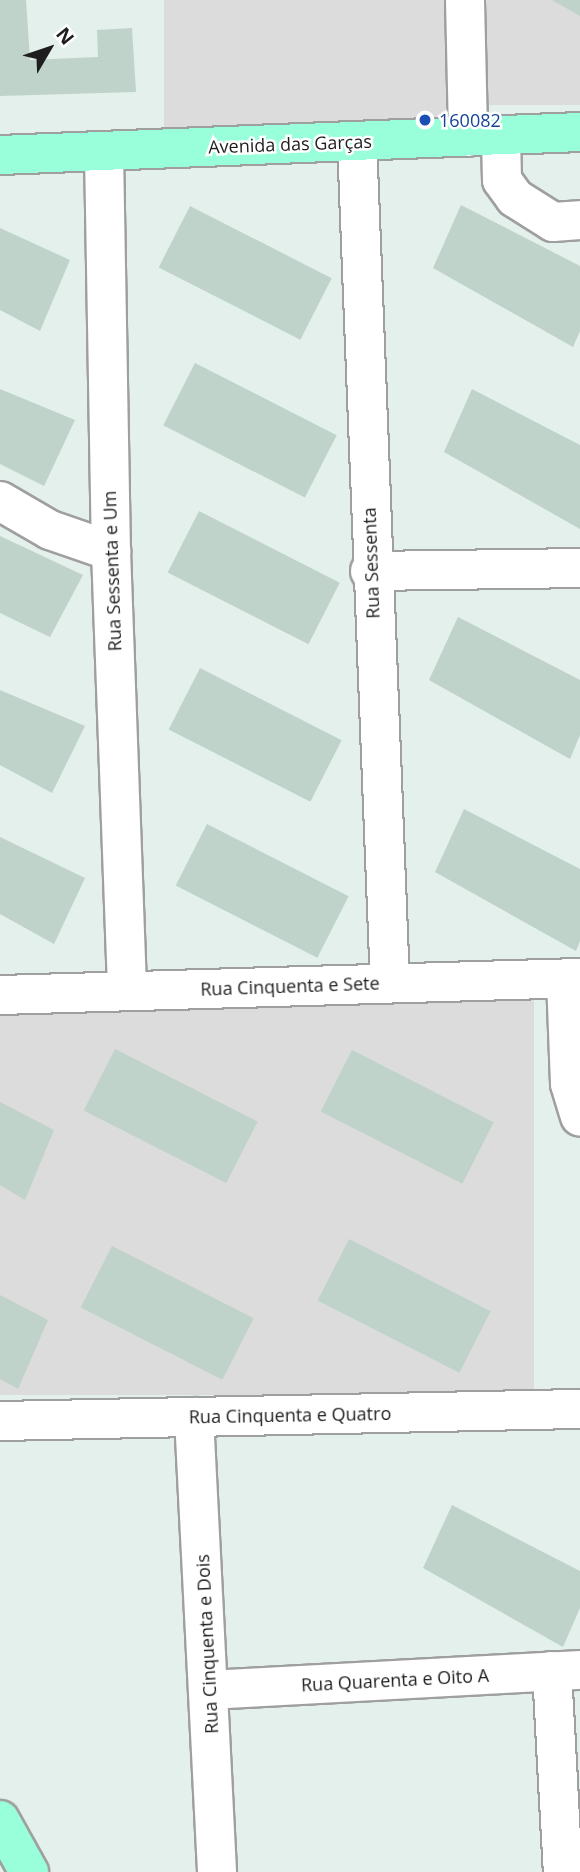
<!DOCTYPE html>
<html>
<head>
<meta charset="utf-8">
<style>
	body { margin:0 }
	#map { position:relative; width:580px; height:1872px; overflow:hidden; background:#e3f0ec; font-family:"Open Sans",sans-serif }
	div>[style] { position:absolute }
	[style*='--x'] { left:calc(var(--x)*1px); top:calc(var(--y)*1px); width:calc(var(--w)*1px); rotate:calc(var(--a)*1deg) }
	.residential>* { inset:0; background:#dbdcdb; transform-origin:0 0 }
	.building>* { inset:0; background:#bfd3ca; transform-origin:0 0 }
	.roads { filter:drop-shadow(2px 0 #9f9f9f) drop-shadow(-2px 0 #9f9f9f) drop-shadow(0 2px #9f9f9f) drop-shadow(0 -2px #9f9f9f) }
	.minor>* { height:38px; margin:-19px; padding:0 19px; transform-origin:19px; border-radius:19px; background:#fff }
	.major>* { height:38px; margin:-19px; padding:0 19px; transform-origin:19px; border-radius:19px; background:#99ffda }
	.dots>* { width:19px; height:19px; translate:-50% -50%; box-sizing:border-box; border:4px solid #fff; border-radius:50% }
	span { translate:-50% -50%; white-space:nowrap; text-align:center; line-height:1.15; -webkit-text-stroke:5px #fff; paint-order:stroke }
	.transit-label { font-size:18px; color:#164399 }
	.left { translate:0 -50%; text-align:left }
	.street-label { font-size:18px; color:#1e1e1e }
	.north { position:absolute; left:14px; top:14px; width:70px; height:70px; -webkit-text-stroke:5px #fff; paint-order:stroke; rotate:51deg; font-size:19px; font-weight:700; line-height:28px; text-align:center; color:#1e1e1e }
	.north::after { content:''; display:block; margin:auto; width:24px; height:32px; background:#1e1e1e; clip-path:polygon(50% 0,100% 100%,50% 72%,0 100%) }
</style>
</head>
<body>
<div id="map">
	<div class="residential">
		<i style="left:164px;top:0;width:288px;height:136px"></i>
		<i style="left:487px;top:0;width:93px;height:105px"></i>
		<i style="left:534px;top:992px;width:403px;height:534px;rotate:90deg"></i>
	</div>
	<div class="building">
		<i style="clip-path:polygon(0 0,26px 0,30px 60px,98px 57px,97px 30px,132px 28px,136px 92px,0 96px)"></i>
		<i style="clip-path:polygon(552px 0,580px 0,580px 16px)"></i>
		<i style="clip-path:polygon(461px 205px,580px 266px,580px 331px,573px 347px,433px 268px)"></i>
		<i style="left:190px;top:206px;width:159px;height:69px;rotate:27deg"></i>
		<i style="clip-path:polygon(0 228px,70px 260px,40px 331px,0 310px)"></i>
		<i style="left:195px;top:363px;width:159px;height:70px;rotate:27deg"></i>
		<i style="clip-path:polygon(0 389px,75px 420px,44px 486px,0 464px)"></i>
		<i style="clip-path:polygon(472px 389px,580px 445px,580px 529px,444px 452px)"></i>
		<i style="left:199px;top:511px;width:158px;height:69px;rotate:27deg"></i>
		<i style="clip-path:polygon(0 536px,83px 575px,50px 637px,0 613px)"></i>
		<i style="clip-path:polygon(458px 617px,580px 680px,580px 735px,570px 759px,429px 680px)"></i>
		<i style="left:200px;top:668px;width:159px;height:69px;rotate:27deg"></i>
		<i style="clip-path:polygon(0 690px,85px 726px,52px 793px,0 765px)"></i>
		<i style="clip-path:polygon(464px 809px,580px 869px,580px 941px,576px 951px,435px 872px)"></i>
		<i style="left:207px;top:824px;width:159px;height:69px;rotate:27deg"></i>
		<i style="clip-path:polygon(0 837px,85px 878px,54px 944px,0 914px)"></i>
		<i style="left:115px;top:1049px;width:160px;height:69px;rotate:27deg"></i>
		<i style="left:352px;top:1050px;width:159px;height:69px;rotate:27deg"></i>
		<i style="clip-path:polygon(0 1102px,54px 1130px,25px 1200px,0 1185px)"></i>
		<i style="left:349px;top:1239px;width:159px;height:69px;rotate:27deg"></i>
		<i style="left:112px;top:1246px;width:159px;height:69px;rotate:27deg"></i>
		<i style="clip-path:polygon(0 1295px,48px 1320px,18px 1389px,0 1379px)"></i>
		<i style="clip-path:polygon(452px 1505px,580px 1571px,580px 1608px,563px 1647px,423px 1568px)"></i>
	</div>
	<div class="roads">
		<div class="minor">
			<i style="--x:465;--y:0;--w:137;--a:88.7"></i>
			<i style="--x:501;--y:136;--w:44;--a:88.7"></i>
			<i style="--x:502;--y:180;--w:22;--a:54"></i>
			<i style="--x:515;--y:198;--w:45;--a:32.3"></i>
			<i style="--x:553;--y:222;--w:27;--a:-4"></i>
			<i style="--x:357;--y:141;--w:843;--a:87.76"></i>
			<i style="--x:104;--y:152;--w:399;--a:89"></i>
			<i style="--x:111;--y:551;--w:440;--a:87.9"></i>
			<i style="--x:0;--y:501;--w:58;--a:30.1"></i>
			<i style="--x:50;--y:530;--w:65;--a:19"></i>
			<i style="--x:370;--y:571;--w:210;--a:-0.8"></i>
			<i style="--x:566;--y:979;--w:105;--a:87.8"></i>
			<i style="--x:570;--y:1084;--w:34;--a:73"></i>
			<i style="--x:0;--y:995;--w:580;--a:-1.68"></i>
			<i style="--x:194;--y:1417;--w:456;--a:87.1"></i>
			<i style="--x:0;--y:1421;--w:580;--a:-1.19"></i>
			<i style="--x:552;--y:1671;--w:201;--a:86.9"></i>
			<i style="--x:209;--y:1690;--w:372;--a:-3.1"></i>
		</div>
		<div class="major">
			<i style="--x:0;--y:155;--w:580;--a:-2.27"></i>
			<i style="--x:0;--y:1820;--w:60;--a:60.9"></i>
		</div>
	</div>
	<div class="dots">
		<i style="left:425px;top:120px;background:#1a4fb4"></i>
	</div>
	<div class="transit-label">
		<span class="left" style="left:439px;top:120px">160082</span>
	</div>
	<div class="street-label">
		<span style="left:290px;top:144px;rotate:-2deg">Avenida das Garças</span>
		<span style="left:371px;top:563px;rotate:-92deg">Rua Sessenta</span>
		<span style="left:112px;top:571px;rotate:-92deg">Rua Sessenta e Um</span>
		<span style="left:290px;top:986px;rotate:-2deg">Rua Cinquenta e Sete</span>
		<span style="left:290px;top:1415px;rotate:-1deg">Rua Cinquenta e Quatro</span>
		<span style="left:207px;top:1644px;rotate:-93deg">Rua Cinquenta e Dois</span>
		<span style="left:395px;top:1680px;rotate:-3deg">Rua Quarenta e Oito A</span>
	</div>
	<div class="north">N</div>
</div>
</body>
</html>
